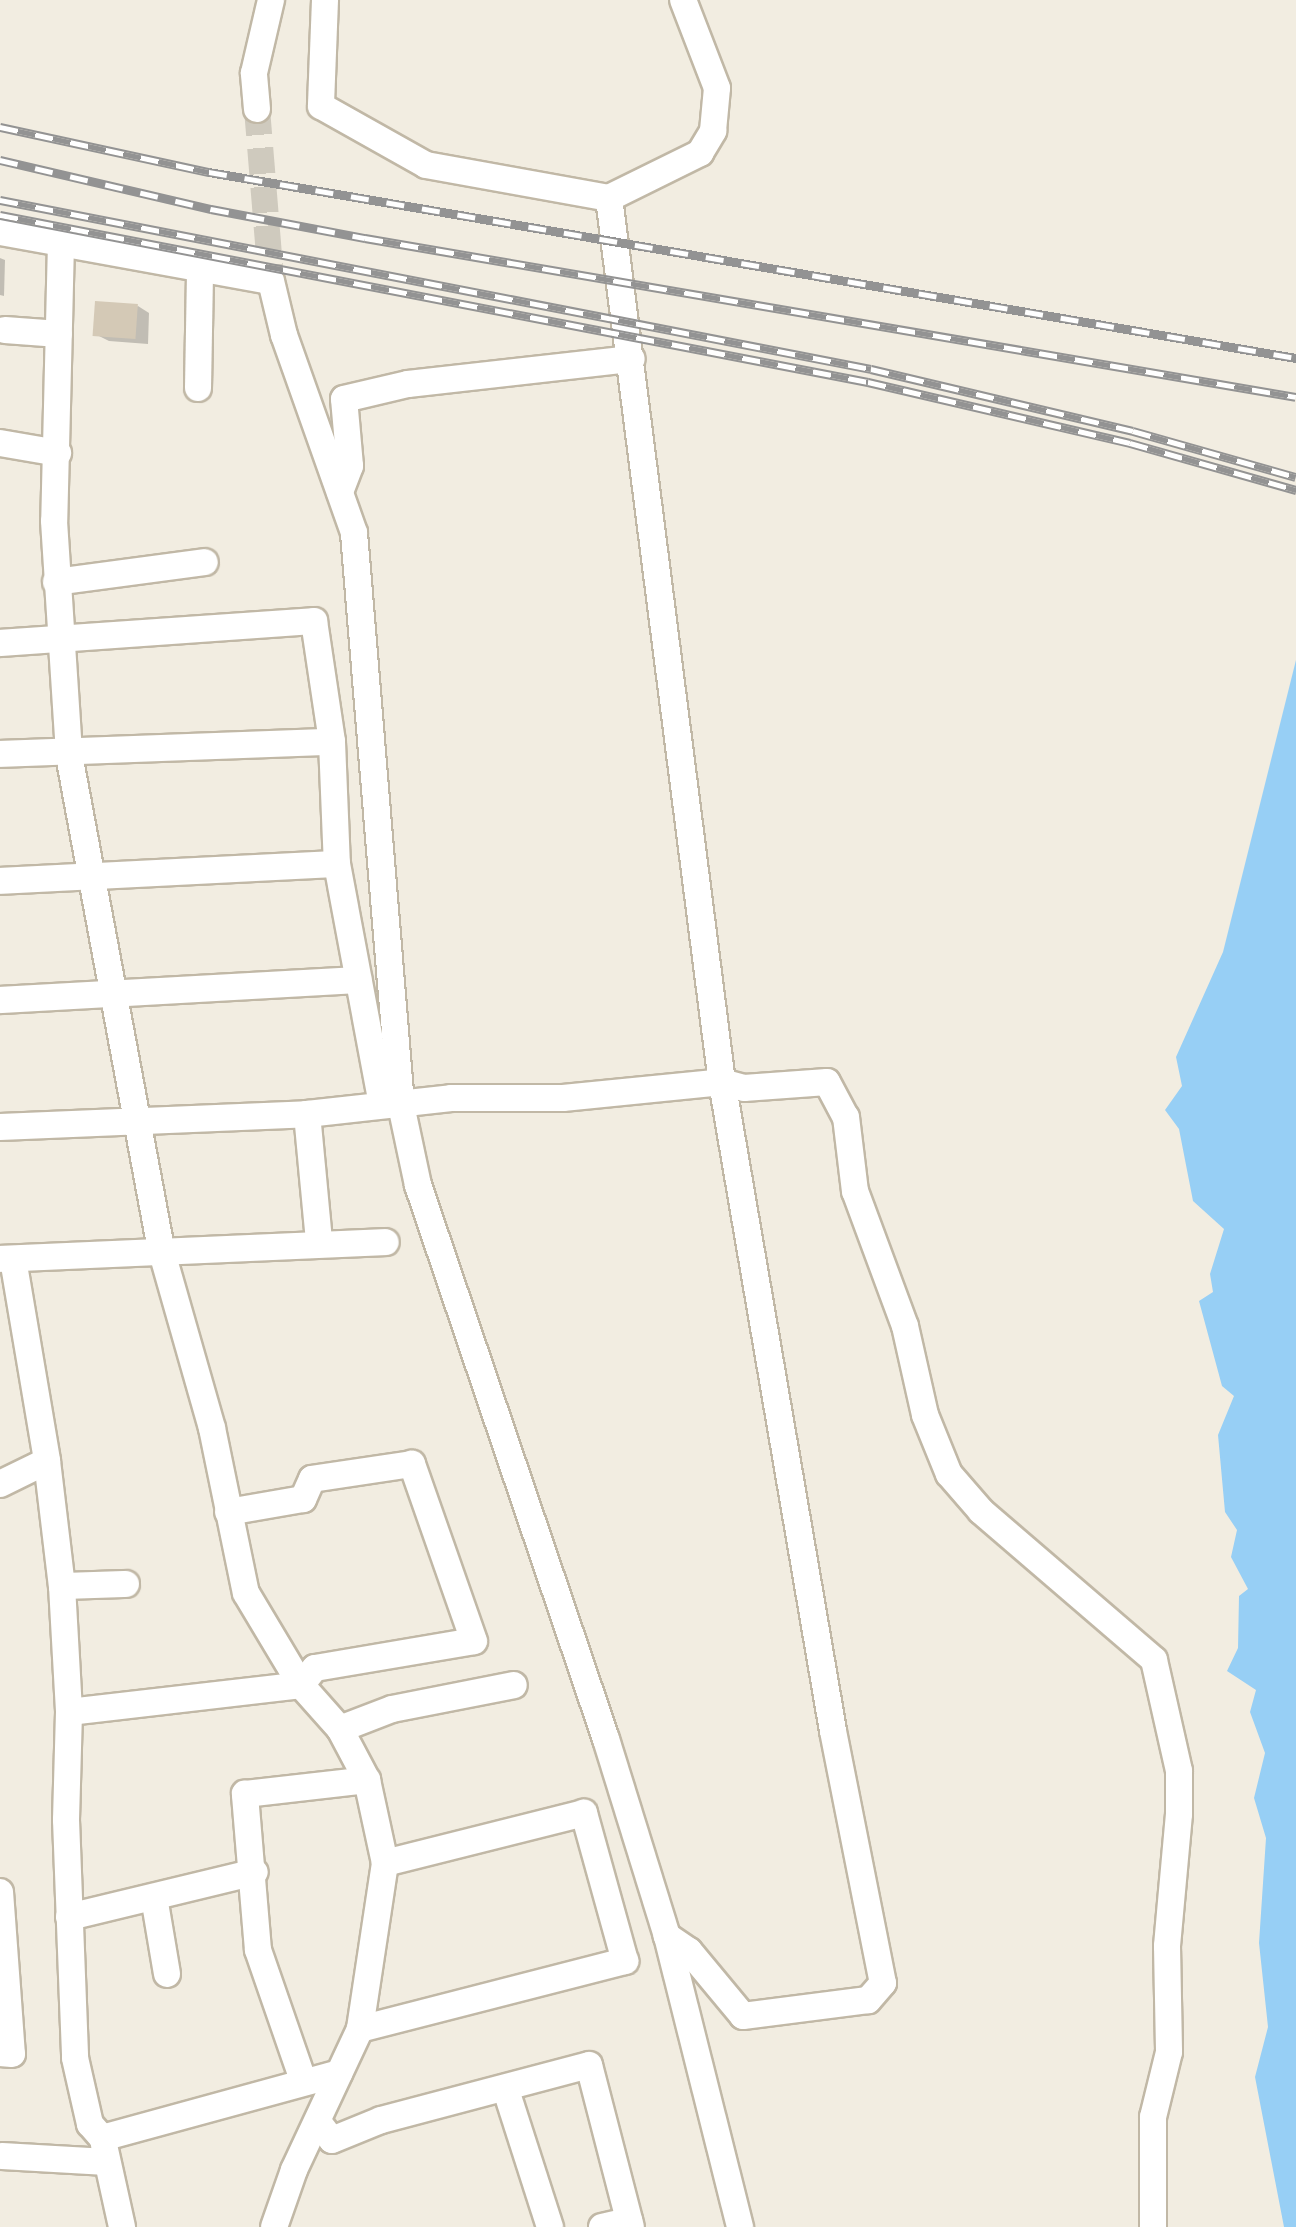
<!DOCTYPE html>
<html>
<head>
<meta charset="utf-8">
<style>
	body { margin:0 }
	#map { position:relative; width:1296px; height:2227px; overflow:hidden; background:#f2ede1; font-family:Jost,sans-serif }
	div>[style] { position:absolute }
	[style*='--x'] { left:calc(var(--x)*1px); top:calc(var(--y)*1px); width:calc(var(--w)*1px); rotate:calc(var(--a)*1deg) }
	.water>* { inset:0; background:#97cff5 }
	.shadow>* { inset:0; background:#0003 }
	.building>* { inset:0; background:#d4c9b6; transform-origin:0 0 }
	.minor-tunnel>* { height:26px; margin-top:-13px; transform-origin:0; background:repeating-linear-gradient(90deg,#cfcabe 0 26px,transparent 0 39px) }
	.roads { filter:drop-shadow(2px 0 #c1b8a6) drop-shadow(-2px 0 #c1b8a6) drop-shadow(0 2px #c1b8a6) drop-shadow(0 -2px #c1b8a6) }
	.minor>* { height:26px; margin:-13px; padding:0 13px; transform-origin:13px; border-radius:13px; background:#fff }
	.rail>* { height:9px; margin-top:-4.5px; transform-origin:0; background:repeating-linear-gradient(90deg,#fff 0 18px,#939393 0 36px); box-sizing:border-box; border-block:2px solid #939393 }
	span { translate:-50% -50%; white-space:nowrap; text-align:center; line-height:1.15; -webkit-text-stroke:8px #fff; paint-order:stroke }
</style>
</head>
<body>
<div id="map">
	<div class="water">
		<i style="clip-path:polygon(1296px 660px,1296px 2227px,1284px 2227px,1255px 2077px,1268px 2027px,1259px 1943px,1266px 1838px,1254px 1798px,1265px 1753px,1250px 1712px,1256px 1690px,1227px 1671px,1238px 1648px,1239px 1596px,1248px 1589px,1231px 1557px,1237px 1530px,1225px 1512px,1218px 1435px,1234px 1396px,1222px 1386px,1199px 1301px,1213px 1292px,1210px 1274px,1224px 1229px,1193px 1201px,1179px 1129px,1165px 1110px,1182px 1086px,1176px 1057px,1223px 952px)"></i>
	</div>
	<div class="shadow">
		<i style="clip-path:polygon(0 258px,5px 260px,4px 296px,0 295px)"></i>
		<i style="clip-path:polygon(138px 306px,149px 313px,148px 344px,109px 341px,97px 335px)"></i>
	</div>
	<div class="building">
		<i style="left:95px;top:301px;width:43px;height:35px;rotate:4deg"></i>
	</div>
	<div class="minor-tunnel">
		<i style="--x:257;--y:109;--w:173;--a:85.3"></i>
	</div>
	<div class="roads">
		<div class="minor">
			<i style="--x:325;--y:0;--w:106;--a:92.2"></i>
			<i style="--x:321;--y:106;--w:120;--a:29.3"></i>
			<i style="--x:426;--y:165;--w:186;--a:10.2"></i>
			<i style="--x:609;--y:198;--w:102;--a:-26.3"></i>
			<i style="--x:700;--y:153;--w:26;--a:-59"></i>
			<i style="--x:713;--y:131;--w:43;--a:-84.7"></i>
			<i style="--x:717;--y:88;--w:94;--a:-111.1"></i>
			<i style="--x:257;--y:109;--w:36;--a:-95"></i>
			<i style="--x:254;--y:73;--w:75;--a:-76.9"></i>
			<i style="--x:609;--y:198;--w:891;--a:82.72"></i>
			<i style="--x:722;--y:1082;--w:658;--a:80.29"></i>
			<i style="--x:833;--y:1731;--w:257;--a:78.8"></i>
			<i style="--x:883;--y:1983;--w:23;--a:131"></i>
			<i style="--x:868;--y:2000;--w:126;--a:172.7"></i>
			<i style="--x:743;--y:2016;--w:85;--a:-129.7"></i>
			<i style="--x:689;--y:1951;--w:27;--a:-146"></i>
			<i style="--x:0;--y:232;--w:62;--a:10.2"></i>
			<i style="--x:61;--y:243;--w:278;--a:91.4"></i>
			<i style="--x:54;--y:521;--w:234;--a:86.3"></i>
			<i style="--x:69;--y:755;--w:502;--a:79.45"></i>
			<i style="--x:161;--y:1249;--w:186;--a:74.1"></i>
			<i style="--x:212;--y:1428;--w:168;--a:78.4"></i>
			<i style="--x:246;--y:1593;--w:107;--a:59.1"></i>
			<i style="--x:301;--y:1685;--w:59;--a:48.4"></i>
			<i style="--x:340;--y:1729;--w:58;--a:62.1"></i>
			<i style="--x:367;--y:1780;--w:85;--a:77.8"></i>
			<i style="--x:385;--y:1863;--w:168;--a:98.6"></i>
			<i style="--x:360;--y:2029;--w:156;--a:115.1"></i>
			<i style="--x:294;--y:2170;--w:60;--a:109.3"></i>
			<i style="--x:61;--y:243;--w:213;--a:10.3"></i>
			<i style="--x:271;--y:281;--w:56;--a:76.5"></i>
			<i style="--x:284;--y:335;--w:210;--a:70.5"></i>
			<i style="--x:354;--y:533;--w:574;--a:85.3"></i>
			<i style="--x:401;--y:1105;--w:82;--a:78"></i>
			<i style="--x:418;--y:1185;--w:585;--a:71.26"></i>
			<i style="--x:606;--y:1739;--w:206;--a:72.8"></i>
			<i style="--x:667;--y:1936;--w:300;--a:75.9"></i>
			<i style="--x:5;--y:330;--w:54;--a:4.2"></i>
			<i style="--x:198;--y:388;--w:118;--a:-89"></i>
			<i style="--x:0;--y:443;--w:59;--a:9.8"></i>
			<i style="--x:340;--y:492;--w:28;--a:-69"></i>
			<i style="--x:350;--y:466;--w:67;--a:-95.1"></i>
			<i style="--x:344;--y:399;--w:66;--a:-13.2"></i>
			<i style="--x:408;--y:384;--w:225;--a:-6.4"></i>
			<i style="--x:56;--y:582;--w:150;--a:-7.6"></i>
			<i style="--x:0;--y:643;--w:315;--a:-4"></i>
			<i style="--x:314;--y:621;--w:122;--a:81.5"></i>
			<i style="--x:332;--y:742;--w:122;--a:87.7"></i>
			<i style="--x:337;--y:864;--w:245;--a:79.4"></i>
			<i style="--x:0;--y:754;--w:332;--a:-2.1"></i>
			<i style="--x:0;--y:881;--w:337;--a:-2.9"></i>
			<i style="--x:0;--y:1000;--w:359;--a:-3.2"></i>
			<i style="--x:307;--y:1114;--w:128;--a:84.6"></i>
			<i style="--x:0;--y:1127;--w:307;--a:-2.4"></i>
			<i style="--x:307;--y:1114;--w:145;--a:-6.3"></i>
			<i style="--x:451;--y:1098;--w:112;--a:0"></i>
			<i style="--x:563;--y:1098;--w:160;--a:-5.7"></i>
			<i style="--x:722;--y:1082;--w:23;--a:15"></i>
			<i style="--x:744;--y:1088;--w:83;--a:-4.1"></i>
			<i style="--x:827;--y:1082;--w:40;--a:62"></i>
			<i style="--x:846;--y:1117;--w:75;--a:83.1"></i>
			<i style="--x:855;--y:1191;--w:144;--a:69.7"></i>
			<i style="--x:905;--y:1326;--w:91;--a:77.3"></i>
			<i style="--x:925;--y:1415;--w:64;--a:67.9"></i>
			<i style="--x:949;--y:1474;--w:49;--a:49.1"></i>
			<i style="--x:981;--y:1511;--w:228;--a:40.7"></i>
			<i style="--x:1154;--y:1660;--w:114;--a:77.3"></i>
			<i style="--x:1179;--y:1771;--w:43;--a:90"></i>
			<i style="--x:1179;--y:1814;--w:133;--a:95.2"></i>
			<i style="--x:1167;--y:1946;--w:106;--a:88.9"></i>
			<i style="--x:1169;--y:2052;--w:67;--a:103.8"></i>
			<i style="--x:1153;--y:2117;--w:110;--a:90"></i>
			<i style="--x:0;--y:1259;--w:386;--a:-2.5"></i>
			<i style="--x:13;--y:1259;--w:205;--a:80.4"></i>
			<i style="--x:47;--y:1461;--w:126;--a:83.2"></i>
			<i style="--x:62;--y:1586;--w:126;--a:86.8"></i>
			<i style="--x:69;--y:1712;--w:234;--a:-6.6"></i>
			<i style="--x:301;--y:1685;--w:22;--a:-51"></i>
			<i style="--x:315;--y:1668;--w:161;--a:-9.6"></i>
			<i style="--x:474;--y:1641;--w:188;--a:-109.3"></i>
			<i style="--x:412;--y:1464;--w:101;--a:171.5"></i>
			<i style="--x:312;--y:1479;--w:22;--a:114"></i>
			<i style="--x:303;--y:1499;--w:76;--a:170.2"></i>
			<i style="--x:0;--y:1484;--w:52;--a:-26.1"></i>
			<i style="--x:62;--y:1586;--w:64;--a:-1.8"></i>
			<i style="--x:69;--y:1712;--w:108;--a:91.6"></i>
			<i style="--x:66;--y:1820;--w:238;--a:87.8"></i>
			<i style="--x:75;--y:2058;--w:68;--a:77.2"></i>
			<i style="--x:90;--y:2124;--w:18;--a:49"></i>
			<i style="--x:102;--y:2138;--w:246;--a:-15.3"></i>
			<i style="--x:340;--y:1729;--w:56;--a:-21"></i>
			<i style="--x:392;--y:1709;--w:124;--a:-11.1"></i>
			<i style="--x:0;--y:1892;--w:162;--a:85.8"></i>
			<i style="--x:12;--y:2054;--w:12;--a:-175"></i>
			<i style="--x:154;--y:1897;--w:78;--a:80.4"></i>
			<i style="--x:69;--y:1917;--w:191;--a:-13.6"></i>
			<i style="--x:360;--y:2029;--w:274;--a:-14.4"></i>
			<i style="--x:625;--y:1961;--w:154;--a:-105.5"></i>
			<i style="--x:584;--y:1813;--w:205;--a:165.9"></i>
			<i style="--x:303;--y:2080;--w:138;--a:-109.1"></i>
			<i style="--x:258;--y:1950;--w:157;--a:-94.8"></i>
			<i style="--x:245;--y:1794;--w:123;--a:-6.5"></i>
			<i style="--x:506;--y:2090;--w:144;--a:72.2"></i>
			<i style="--x:319;--y:2123;--w:21;--a:53"></i>
			<i style="--x:332;--y:2140;--w:53;--a:-22.2"></i>
			<i style="--x:381;--y:2120;--w:215;--a:-14.8"></i>
			<i style="--x:589;--y:2065;--w:167;--a:75.5"></i>
			<i style="--x:104;--y:2145;--w:84;--a:77.6"></i>
			<i style="--x:2;--y:2156;--w:105;--a:3.3"></i>
			<i style="--x:602;--y:2227;--w:28;--a:-13"></i>
		</div>
	</div>
	<div class="rail">
		<i style="--x:0;--y:127;--w:214;--a:12.2"></i>
		<i style="--x:209;--y:172;--w:1103;--a:9.71"></i>
		<i style="--x:0;--y:160;--w:217;--a:13.1"></i>
		<i style="--x:211;--y:209;--w:157;--a:10.7"></i>
		<i style="--x:365;--y:238;--w:944;--a:9.69"></i>
		<i style="--x:0;--y:200;--w:887;--a:10.98"></i>
		<i style="--x:871;--y:369;--w:269;--a:13.3"></i>
		<i style="--x:1133;--y:431;--w:169;--a:15.8"></i>
		<i style="--x:0;--y:215;--w:884;--a:10.89"></i>
		<i style="--x:868;--y:382;--w:269;--a:13.1"></i>
		<i style="--x:1130;--y:443;--w:173;--a:15.8"></i>
	</div>
</div>
</body>
</html>
